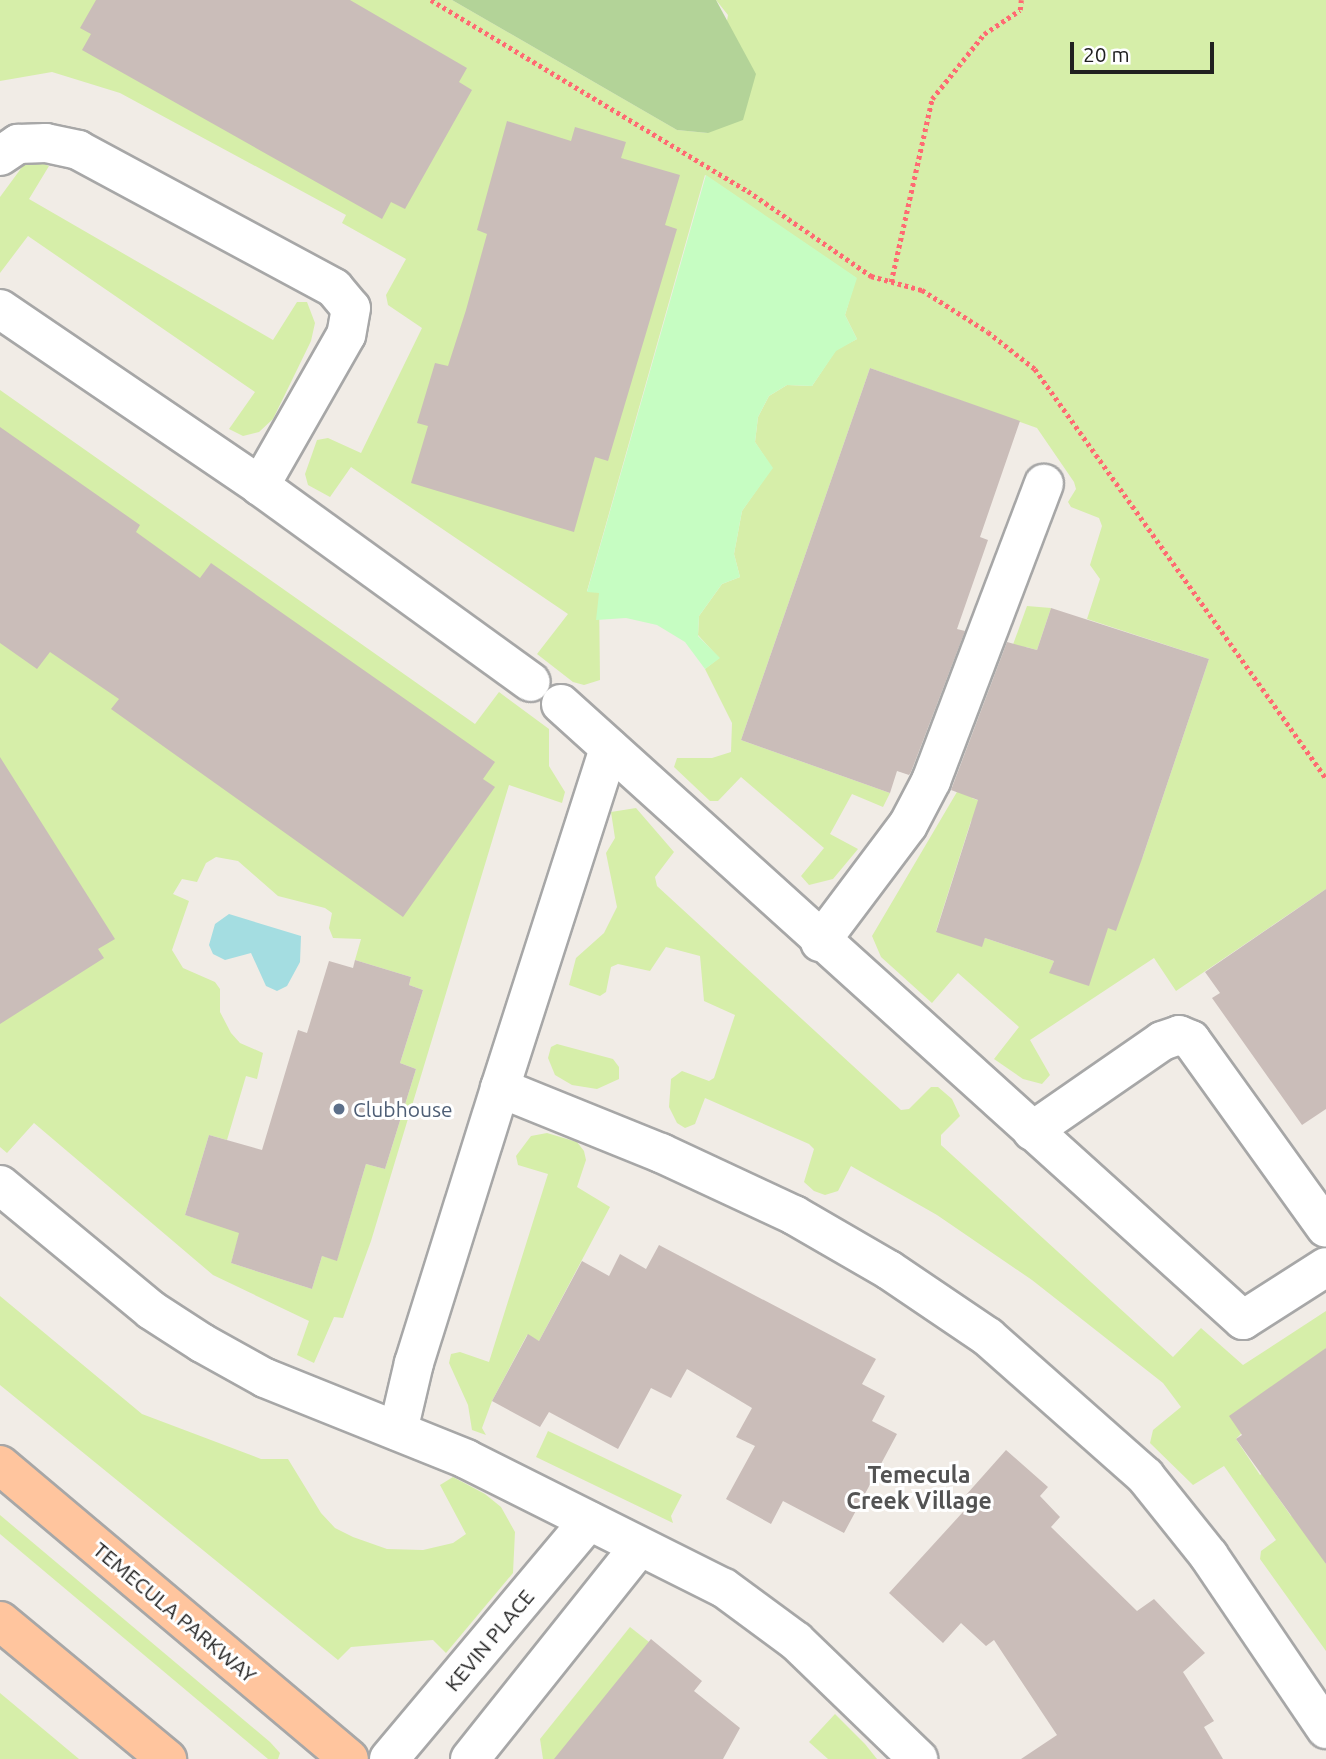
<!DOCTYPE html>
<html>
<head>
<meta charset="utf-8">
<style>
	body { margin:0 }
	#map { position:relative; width:1326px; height:1759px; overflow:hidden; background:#f1ece6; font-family:Ubuntu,sans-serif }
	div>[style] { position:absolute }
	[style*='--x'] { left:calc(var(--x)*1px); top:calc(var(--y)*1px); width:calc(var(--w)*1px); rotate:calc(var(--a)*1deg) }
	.grass>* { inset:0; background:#d6eea9 }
	.forest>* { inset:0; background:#b3d398 }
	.park>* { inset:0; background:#c6fdc2 }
	.water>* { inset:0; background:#a4dde1 }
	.building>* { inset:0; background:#cabdb9 }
	.path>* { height:4.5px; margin-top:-2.25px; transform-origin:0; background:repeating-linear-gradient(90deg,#ff6a72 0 3.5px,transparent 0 7px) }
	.roads { filter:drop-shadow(2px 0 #a7a7a7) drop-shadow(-2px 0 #a7a7a7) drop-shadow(0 2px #a7a7a7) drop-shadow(0 -2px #a7a7a7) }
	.minor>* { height:38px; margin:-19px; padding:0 19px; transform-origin:19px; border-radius:19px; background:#fff }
	.major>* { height:38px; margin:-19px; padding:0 19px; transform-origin:19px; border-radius:19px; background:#ffc59e }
	.dots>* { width:19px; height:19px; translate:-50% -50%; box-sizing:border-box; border:4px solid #fff; border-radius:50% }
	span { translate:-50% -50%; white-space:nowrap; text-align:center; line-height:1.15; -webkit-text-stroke:6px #fff; paint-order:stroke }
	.service-label { font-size:21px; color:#4e5e75 }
	.left { translate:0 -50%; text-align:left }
	.street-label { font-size:21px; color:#202020 }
	.neighbourhood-label { font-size:23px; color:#535353; font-weight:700 }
	.scale { position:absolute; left:1070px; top:42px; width:144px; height:32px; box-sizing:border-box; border:4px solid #202020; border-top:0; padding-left:9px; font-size:21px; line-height:24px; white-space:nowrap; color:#202020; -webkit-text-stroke:5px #fff; paint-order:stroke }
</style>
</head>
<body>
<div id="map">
	<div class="grass">
		<i style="clip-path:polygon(0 0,452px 0,677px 130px,708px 133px,728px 15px,716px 0,1326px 0,1326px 889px,1176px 991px,1154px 958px,1030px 1040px,1050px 1075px,1042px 1084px,1023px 1079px,994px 1059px,1019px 1027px,958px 973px,932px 1003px,881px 957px,872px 936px,964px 780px,1027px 606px,1051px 608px,1037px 650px,1026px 647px,994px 729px,972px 798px,990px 805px,971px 821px,936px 931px,981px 946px,985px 938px,1054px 961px,1050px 972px,1108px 928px,1143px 856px,1209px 659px,1087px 619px,1100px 579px,1090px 565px,1102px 526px,1099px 518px,1071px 507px,1068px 502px,1076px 489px,1074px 482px,1037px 428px,870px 368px,741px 740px,890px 793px,883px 807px,852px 794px,830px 834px,858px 849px,833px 879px,809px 885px,801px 876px,824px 848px,741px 777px,718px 801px,710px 801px,674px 767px,677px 758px,712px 758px,731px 752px,732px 723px,705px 669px,719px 658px,698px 635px,699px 616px,722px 584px,740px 577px,734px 554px,742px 511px,772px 468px,755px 442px,758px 417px,769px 396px,787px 385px,812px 386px,836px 350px,857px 339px,845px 315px,856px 278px,705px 175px,587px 591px,599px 592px,600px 680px,584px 685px,573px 682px,537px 654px,568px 614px,351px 467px,330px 497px,308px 485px,305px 474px,317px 440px,328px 438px,361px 453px,422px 328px,388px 305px,386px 295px,406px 259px,342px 223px,346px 215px,120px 93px,52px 72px,0 81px)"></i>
		<i style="clip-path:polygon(37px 161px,49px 166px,29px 199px,273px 340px,297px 302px,307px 302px,315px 323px,311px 341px,273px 419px,259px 432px,243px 436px,229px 429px,255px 392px,28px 236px,0 273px,0 197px,25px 163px)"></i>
		<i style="clip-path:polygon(evenodd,0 390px,475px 724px,499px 692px,549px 729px,549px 766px,565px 792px,562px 803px,509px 785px,371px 1241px,343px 1318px,334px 1317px,314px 1363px,297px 1355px,309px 1321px,213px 1275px,34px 1123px,7px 1153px,0 1147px,0 390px,216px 857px,238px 861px,278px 896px,325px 908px,332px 913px,329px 928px,333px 938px,361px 939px,355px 960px,411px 977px,409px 985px,423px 990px,400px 1063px,416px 1069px,385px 1169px,366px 1164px,337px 1260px,322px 1256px,312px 1289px,231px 1263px,240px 1232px,185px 1215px,209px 1135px,227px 1140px,246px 1076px,257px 1079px,263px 1053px,240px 1043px,231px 1033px,220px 1012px,220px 989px,215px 982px,183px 968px,172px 950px,189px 901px,173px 894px,182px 879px,197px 882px,206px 863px,216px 857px)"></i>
		<i style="clip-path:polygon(636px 808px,674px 852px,655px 877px,657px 886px,901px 1110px,909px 1109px,931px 1087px,938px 1087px,952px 1099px,960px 1116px,941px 1135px,941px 1145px,1173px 1357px,1201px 1328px,1243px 1365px,1326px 1311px,1326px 1348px,1236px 1439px,1260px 1475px,1269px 1469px,1272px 1489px,1291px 1516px,1300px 1510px,1326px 1564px,1326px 1651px,1260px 1559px,1261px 1551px,1276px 1540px,1224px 1466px,1193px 1485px,1150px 1443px,1153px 1430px,1181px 1407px,1163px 1383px,1032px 1280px,937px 1215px,851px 1166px,838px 1191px,825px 1195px,814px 1191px,804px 1182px,814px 1149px,809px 1144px,705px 1098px,695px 1124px,685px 1128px,677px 1123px,669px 1107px,671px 1079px,682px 1071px,709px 1081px,714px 1078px,735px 1015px,704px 1001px,700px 956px,666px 947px,650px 971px,618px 964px,611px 967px,606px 992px,600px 996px,569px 985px,576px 958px,604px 933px,617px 907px,606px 853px,615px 838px,611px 812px)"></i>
		<i style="clip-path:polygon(557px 1044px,613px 1059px,619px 1067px,619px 1079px,597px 1089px,572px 1085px,555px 1075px,548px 1058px,551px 1047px)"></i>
		<i style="clip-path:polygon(547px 1133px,577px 1142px,584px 1151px,586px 1160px,577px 1187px,610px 1207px,539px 1341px,527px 1335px,492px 1401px,482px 1428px,486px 1435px,472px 1430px,468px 1405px,449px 1363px,451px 1354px,460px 1352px,489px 1362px,548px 1174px,518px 1165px,516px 1156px,531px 1136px)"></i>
		<i style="clip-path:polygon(0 1296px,142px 1414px,261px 1459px,288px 1459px,321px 1513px,335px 1528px,353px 1537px,387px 1549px,423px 1550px,453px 1543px,466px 1534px,440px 1485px,453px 1477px,485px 1494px,501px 1507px,515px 1532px,513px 1573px,446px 1653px,433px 1640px,351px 1647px,338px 1660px,0 1385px)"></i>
		<i style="clip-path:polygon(548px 1431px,682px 1495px,671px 1516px,673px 1523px,536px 1457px)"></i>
		<i style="clip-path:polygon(0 1515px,270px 1742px,280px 1753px,278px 1759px,268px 1759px,0 1534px)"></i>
		<i style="clip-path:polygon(630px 1627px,649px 1642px,561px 1759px,543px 1759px,540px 1739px)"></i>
		<i style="clip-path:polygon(0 1693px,79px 1759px,0 1759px)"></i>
		<i style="clip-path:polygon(835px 1714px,865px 1744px,877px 1759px,828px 1759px,809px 1742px)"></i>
	</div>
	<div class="forest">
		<i style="clip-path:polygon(452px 0,716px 0,756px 74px,743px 120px,708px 133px,677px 130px)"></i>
	</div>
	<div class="park">
		<i style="clip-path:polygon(706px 175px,857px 278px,845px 315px,857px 339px,836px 351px,812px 386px,787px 385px,769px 396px,758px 417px,755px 442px,773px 468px,742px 511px,734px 554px,740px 577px,722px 584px,699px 616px,698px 636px,720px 658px,705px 669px,685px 642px,657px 625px,626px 618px,596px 620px,599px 593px,587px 592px)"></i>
	</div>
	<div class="water">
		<i style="clip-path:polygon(229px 914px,301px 936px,300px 962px,287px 986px,277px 991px,266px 986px,251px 953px,225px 960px,213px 954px,209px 945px,215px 924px)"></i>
	</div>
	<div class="building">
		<i style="clip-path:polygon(96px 0,350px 0,467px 68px,459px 82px,472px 90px,405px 209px,391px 202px,382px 219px,82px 50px,91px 34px,80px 28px)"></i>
		<i style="clip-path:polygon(507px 121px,571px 141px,575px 127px,626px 142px,621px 158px,680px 175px,665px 225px,677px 229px,608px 461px,595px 457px,574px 532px,411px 483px,428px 426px,417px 423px,435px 363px,448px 366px,466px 310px,487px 234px,477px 230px)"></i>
		<i style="clip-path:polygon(870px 368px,1020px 421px,980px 537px,988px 540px,957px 629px,965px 631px,911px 772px,909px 775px,897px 771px,890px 793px,741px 740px)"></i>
		<i style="clip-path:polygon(0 427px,140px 525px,136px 532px,200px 578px,211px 563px,495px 762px,483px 779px,495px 787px,403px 917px,111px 709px,119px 699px,50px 652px,37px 669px,0 643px)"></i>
		<i style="clip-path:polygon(1051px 608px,1209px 659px,1143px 856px,1116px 931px,1108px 928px,1089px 986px,1049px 973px,1054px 961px,985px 938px,982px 947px,936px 932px,978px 800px,951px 790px,1007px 642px,1037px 650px)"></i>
		<i style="clip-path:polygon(0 757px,115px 939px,98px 949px,104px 958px,0 1024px)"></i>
		<i style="clip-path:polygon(1326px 889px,1326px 1109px,1302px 1125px,1212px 998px,1220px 993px,1205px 972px)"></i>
		<i style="clip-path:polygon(355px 960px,411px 977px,409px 985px,423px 990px,400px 1063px,416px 1069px,385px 1169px,366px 1164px,337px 1261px,322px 1256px,312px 1289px,231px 1263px,239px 1233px,185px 1215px,209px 1135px,262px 1150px,298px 1030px,307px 1033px,329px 961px,353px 968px)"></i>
		<i style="clip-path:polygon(659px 1245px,876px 1359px,862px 1384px,885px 1396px,872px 1421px,897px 1434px,844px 1533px,783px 1501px,771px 1524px,726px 1499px,755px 1446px,736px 1437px,752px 1408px,687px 1369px,671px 1398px,651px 1388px,618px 1449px,549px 1412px,540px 1427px,492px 1401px,528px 1334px,539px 1341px,582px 1261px,609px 1276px,620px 1254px,646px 1269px)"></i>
		<i style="clip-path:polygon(1326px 1348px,1326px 1564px,1236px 1439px,1242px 1435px,1229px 1416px)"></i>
		<i style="clip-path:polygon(1006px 1450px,1048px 1487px,1040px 1496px,1060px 1517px,1051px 1527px,1137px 1611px,1154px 1599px,1205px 1653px,1183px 1672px,1214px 1721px,1204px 1727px,1223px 1759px,1021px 1759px,1057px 1735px,994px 1640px,986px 1646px,961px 1623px,943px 1643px,889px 1593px,973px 1501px,966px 1495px)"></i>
		<i style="clip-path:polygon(651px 1639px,702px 1681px,694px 1691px,740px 1728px,723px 1759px,554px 1759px)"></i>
	</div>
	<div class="path">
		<i style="--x:431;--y:0;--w:370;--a:31.1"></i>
		<i style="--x:748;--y:191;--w:150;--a:34.6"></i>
		<i style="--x:871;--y:276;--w:53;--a:15.4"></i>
		<i style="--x:922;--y:290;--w:78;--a:32.5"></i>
		<i style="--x:988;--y:332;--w:60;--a:38.2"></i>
		<i style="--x:1035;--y:369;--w:502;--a:54.57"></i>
		<i style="--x:891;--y:282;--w:188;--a:-77.4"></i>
		<i style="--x:932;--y:99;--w:83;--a:-51.3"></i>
		<i style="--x:984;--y:34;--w:43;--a:-33.7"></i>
		<i style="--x:1020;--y:10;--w:10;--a:-84"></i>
	</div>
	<div class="roads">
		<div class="minor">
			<i style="--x:0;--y:156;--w:22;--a:-34"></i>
			<i style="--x:18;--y:144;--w:28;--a:-2"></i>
			<i style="--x:46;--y:143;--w:33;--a:12"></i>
			<i style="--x:78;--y:150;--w:291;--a:28.3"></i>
			<i style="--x:334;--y:288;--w:26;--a:50"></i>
			<i style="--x:351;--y:308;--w:27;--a:100"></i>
			<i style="--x:346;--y:335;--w:174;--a:119.7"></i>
			<i style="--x:0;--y:309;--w:315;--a:34.2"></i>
			<i style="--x:260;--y:486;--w:334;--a:35.9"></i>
			<i style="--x:561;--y:704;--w:919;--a:42.09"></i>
			<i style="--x:1243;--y:1320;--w:98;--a:-32.6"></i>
			<i style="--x:820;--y:942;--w:146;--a:-53.1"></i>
			<i style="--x:908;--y:825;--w:50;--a:-62.4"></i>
			<i style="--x:931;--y:781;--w:318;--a:-69.2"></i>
			<i style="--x:500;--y:1088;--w:357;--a:-72.2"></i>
			<i style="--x:1032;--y:1131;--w:158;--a:-34.7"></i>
			<i style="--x:1162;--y:1041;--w:18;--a:-19"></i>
			<i style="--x:1179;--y:1035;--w:13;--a:23"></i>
			<i style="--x:1191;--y:1040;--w:231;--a:54.3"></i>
			<i style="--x:0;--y:1185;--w:196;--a:39.6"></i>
			<i style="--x:151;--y:1310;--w:61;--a:32.9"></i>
			<i style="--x:202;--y:1343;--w:72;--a:29.1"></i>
			<i style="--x:265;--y:1378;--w:217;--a:21.9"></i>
			<i style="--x:466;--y:1459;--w:288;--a:26.6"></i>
			<i style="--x:724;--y:1588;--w:89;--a:36.4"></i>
			<i style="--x:796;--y:1641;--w:170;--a:44"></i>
			<i style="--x:398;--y:1431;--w:70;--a:-76.8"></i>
			<i style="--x:414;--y:1363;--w:288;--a:-72.6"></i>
			<i style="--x:500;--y:1088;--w:174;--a:22"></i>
			<i style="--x:661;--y:1153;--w:147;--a:25"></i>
			<i style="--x:794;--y:1215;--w:110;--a:30.1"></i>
			<i style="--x:889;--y:1270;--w:120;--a:34.1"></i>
			<i style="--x:988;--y:1337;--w:210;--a:41.5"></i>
			<i style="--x:1145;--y:1476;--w:102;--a:51.3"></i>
			<i style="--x:1209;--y:1556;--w:209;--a:55.9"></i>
			<i style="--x:389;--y:1759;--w:311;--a:-50"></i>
			<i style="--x:470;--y:1759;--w:271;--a:-51.4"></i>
		</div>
		<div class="major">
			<i style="--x:0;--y:1465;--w:456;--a:40.1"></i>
			<i style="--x:0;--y:1621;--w:217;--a:39.6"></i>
		</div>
	</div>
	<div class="dots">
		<i style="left:339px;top:1109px;background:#5c6f8a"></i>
	</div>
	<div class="service-label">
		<span class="left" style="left:353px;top:1109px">Clubhouse</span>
	</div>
	<div class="street-label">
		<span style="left:175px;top:1612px;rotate:40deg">TEMECULA PARKWAY</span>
		<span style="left:489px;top:1640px;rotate:-50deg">KEVIN PLACE</span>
	</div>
	<div class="neighbourhood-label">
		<span style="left:919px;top:1488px">Temecula<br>Creek Village</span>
	</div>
	<div class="scale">20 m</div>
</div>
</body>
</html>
